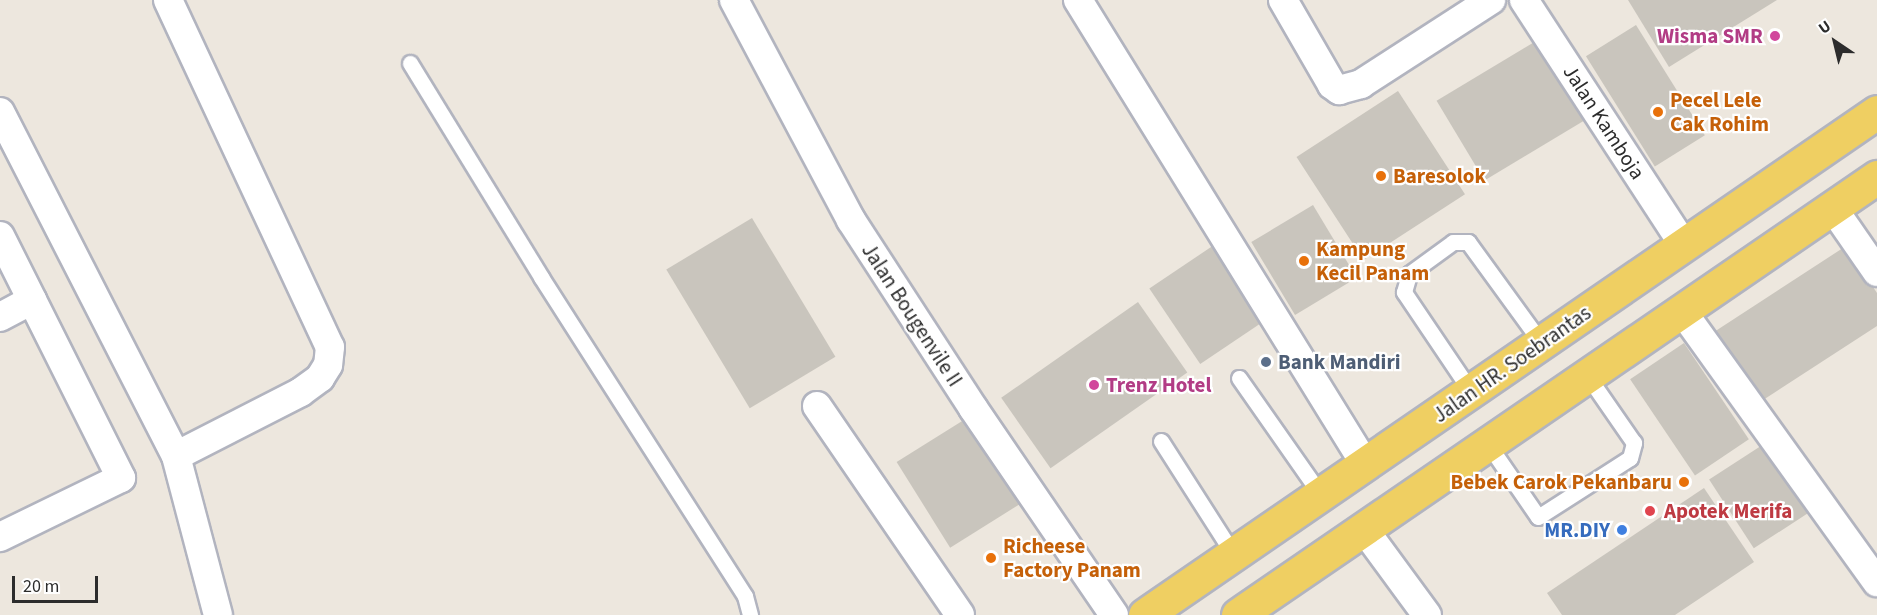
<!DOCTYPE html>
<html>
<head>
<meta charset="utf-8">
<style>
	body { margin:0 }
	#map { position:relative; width:1877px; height:615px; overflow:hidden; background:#ede7de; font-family:"Source Sans 3",sans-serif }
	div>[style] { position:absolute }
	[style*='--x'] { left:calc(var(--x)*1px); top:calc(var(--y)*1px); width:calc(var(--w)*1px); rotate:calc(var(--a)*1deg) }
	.building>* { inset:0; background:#c9c5bd; transform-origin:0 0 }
	.roads { filter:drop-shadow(2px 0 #b2b4bf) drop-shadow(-2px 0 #b2b4bf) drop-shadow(0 2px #b2b4bf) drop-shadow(0 -2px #b2b4bf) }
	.lane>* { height:15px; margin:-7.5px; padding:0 7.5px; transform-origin:7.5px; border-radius:7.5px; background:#fff }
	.street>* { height:28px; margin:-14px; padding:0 14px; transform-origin:14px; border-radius:14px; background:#fff }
	.primary>* { height:33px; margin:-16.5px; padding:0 16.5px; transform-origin:16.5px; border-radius:16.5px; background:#efcf62 }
	.dots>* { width:16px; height:16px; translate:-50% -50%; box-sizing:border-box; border:3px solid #fff; border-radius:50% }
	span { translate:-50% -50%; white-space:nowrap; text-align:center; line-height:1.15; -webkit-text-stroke:4.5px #fff; paint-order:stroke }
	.hotel-label { font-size:21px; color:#b23c85; font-weight:700 }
	.right { translate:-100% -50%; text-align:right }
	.left { translate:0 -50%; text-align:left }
	.food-label { font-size:21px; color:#c56008; font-weight:700 }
	.street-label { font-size:21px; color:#2c2c2c }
	.service-label { font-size:21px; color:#4e5e75; font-weight:700 }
	.health-label { font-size:21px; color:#be3a42; font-weight:700 }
	.shop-label { font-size:21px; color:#366cbe; font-weight:700 }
	.north { position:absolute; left:1805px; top:12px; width:60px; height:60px; -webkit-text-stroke:4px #fff; paint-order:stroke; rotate:325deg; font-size:16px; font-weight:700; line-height:24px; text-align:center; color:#2c2c2c }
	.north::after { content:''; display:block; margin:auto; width:21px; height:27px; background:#2c2c2c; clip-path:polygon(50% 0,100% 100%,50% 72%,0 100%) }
	.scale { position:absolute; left:12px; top:576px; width:86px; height:27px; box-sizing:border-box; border:3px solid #2c2c2c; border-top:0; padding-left:8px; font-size:18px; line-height:21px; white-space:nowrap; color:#2c2c2c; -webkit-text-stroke:4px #fff; paint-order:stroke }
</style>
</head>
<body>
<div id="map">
	<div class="building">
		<i style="clip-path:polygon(1628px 0,1777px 0,1669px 67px)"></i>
		<i style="left:1636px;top:25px;width:130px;height:59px;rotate:58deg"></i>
		<i style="left:1536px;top:41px;width:93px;height:116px;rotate:59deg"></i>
		<i style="left:1398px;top:91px;width:123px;height:121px;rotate:57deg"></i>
		<i style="left:1313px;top:205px;width:85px;height:72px;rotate:59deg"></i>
		<i style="left:752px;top:218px;width:162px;height:100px;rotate:59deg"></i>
		<i style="left:1214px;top:245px;width:91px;height:78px;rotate:56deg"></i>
		<i style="clip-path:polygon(1846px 246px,1877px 293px,1877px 326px,1760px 402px,1714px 332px)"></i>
		<i style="left:1138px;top:302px;width:86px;height:167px;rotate:55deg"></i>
		<i style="left:1684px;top:343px;width:116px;height:65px;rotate:56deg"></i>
		<i style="left:967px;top:418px;width:101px;height:83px;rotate:58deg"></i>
		<i style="left:1767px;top:442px;width:82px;height:69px;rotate:57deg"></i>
		<i style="clip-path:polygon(1704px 488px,1754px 562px,1675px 615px,1562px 615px,1547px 593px)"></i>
	</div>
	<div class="roads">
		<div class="lane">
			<i style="--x:410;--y:63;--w:251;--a:58.5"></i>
			<i style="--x:541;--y:277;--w:379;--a:57.4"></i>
			<i style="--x:745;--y:596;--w:20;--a:75"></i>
			<i style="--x:1239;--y:378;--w:143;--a:55"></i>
			<i style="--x:1472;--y:393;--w:122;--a:-124"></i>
			<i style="--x:1404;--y:292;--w:19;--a:-74"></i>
			<i style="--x:1409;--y:274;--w:54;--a:-36"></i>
			<i style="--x:1453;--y:242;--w:15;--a:0"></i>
			<i style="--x:1468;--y:242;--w:126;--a:54"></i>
			<i style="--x:1161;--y:441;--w:135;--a:57.4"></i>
			<i style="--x:1488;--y:444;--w:88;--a:55.6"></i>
			<i style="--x:1538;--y:517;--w:109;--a:-32.7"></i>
			<i style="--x:1630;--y:458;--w:16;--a:-75"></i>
			<i style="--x:1634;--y:443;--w:83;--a:-124.7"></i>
		</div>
		<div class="street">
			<i style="--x:168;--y:0;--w:383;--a:65"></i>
			<i style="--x:330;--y:347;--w:18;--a:96"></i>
			<i style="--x:328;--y:365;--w:15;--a:122"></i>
			<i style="--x:320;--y:378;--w:24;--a:144"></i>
			<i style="--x:301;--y:392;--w:140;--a:152.9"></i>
			<i style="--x:734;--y:0;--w:249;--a:62"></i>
			<i style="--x:851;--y:220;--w:224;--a:57"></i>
			<i style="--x:973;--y:408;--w:250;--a:55.7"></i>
			<i style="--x:1078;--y:0;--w:546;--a:58.26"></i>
			<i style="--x:1283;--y:0;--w:98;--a:60"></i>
			<i style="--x:1332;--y:85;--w:9;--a:36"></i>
			<i style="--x:1339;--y:90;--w:23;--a:-15"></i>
			<i style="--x:1361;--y:84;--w:155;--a:-32.9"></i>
			<i style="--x:1524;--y:0;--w:293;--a:56.9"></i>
			<i style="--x:0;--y:112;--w:386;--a:62.9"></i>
			<i style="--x:176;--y:456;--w:164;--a:75.2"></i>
			<i style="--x:1832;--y:207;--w:79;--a:55.3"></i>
			<i style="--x:0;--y:236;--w:72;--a:63.4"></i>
			<i style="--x:1682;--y:311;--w:334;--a:54.3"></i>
			<i style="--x:0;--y:317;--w:36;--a:-28"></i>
			<i style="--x:32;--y:300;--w:199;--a:63.4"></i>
			<i style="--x:121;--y:478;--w:135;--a:154"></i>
			<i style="--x:817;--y:406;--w:253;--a:55.6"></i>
			<i style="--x:1363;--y:528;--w:108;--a:53.7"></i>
		</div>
		<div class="primary">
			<i style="--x:1145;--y:615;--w:888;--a:-34.5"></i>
			<i style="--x:1238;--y:615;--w:775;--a:-34.43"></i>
		</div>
	</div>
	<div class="dots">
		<i style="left:1775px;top:36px;background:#d1479c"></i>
		<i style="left:1658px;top:112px;background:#e8710a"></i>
		<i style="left:1381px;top:176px;background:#e8710a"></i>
		<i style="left:1304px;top:261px;background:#e8710a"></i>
		<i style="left:1266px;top:362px;background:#5c6f8a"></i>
		<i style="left:1094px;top:385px;background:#d1479c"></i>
		<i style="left:1684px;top:482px;background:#e8710a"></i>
		<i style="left:1650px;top:511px;background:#e0444e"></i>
		<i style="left:1622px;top:530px;background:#3f7fe0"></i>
		<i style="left:991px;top:558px;background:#e8710a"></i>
	</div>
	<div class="hotel-label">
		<span class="right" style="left:1763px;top:36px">Wisma SMR</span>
		<span class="left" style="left:1106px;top:385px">Trenz Hotel</span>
	</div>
	<div class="food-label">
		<span class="left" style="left:1670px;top:112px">Pecel Lele<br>Cak Rohim</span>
		<span class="left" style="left:1393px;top:176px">Baresolok</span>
		<span class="left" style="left:1316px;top:261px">Kampung<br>Kecil Panam</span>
		<span class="right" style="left:1672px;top:482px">Bebek Carok Pekanbaru</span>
		<span class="left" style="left:1003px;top:558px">Richeese<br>Factory Panam</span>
	</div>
	<div class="street-label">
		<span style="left:1604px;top:122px;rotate:57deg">Jalan Kamboja</span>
		<span style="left:912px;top:315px;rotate:57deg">Jalan Bougenvile II</span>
		<span style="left:1512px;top:364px;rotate:-35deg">Jalan HR. Soebrantas</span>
	</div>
	<div class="service-label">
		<span class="left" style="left:1278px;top:362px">Bank Mandiri</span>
	</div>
	<div class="health-label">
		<span class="left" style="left:1664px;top:511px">Apotek Merifa</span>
	</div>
	<div class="shop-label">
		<span class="right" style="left:1610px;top:530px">MR.DIY</span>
	</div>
	<div class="north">U</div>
	<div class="scale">20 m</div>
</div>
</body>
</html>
